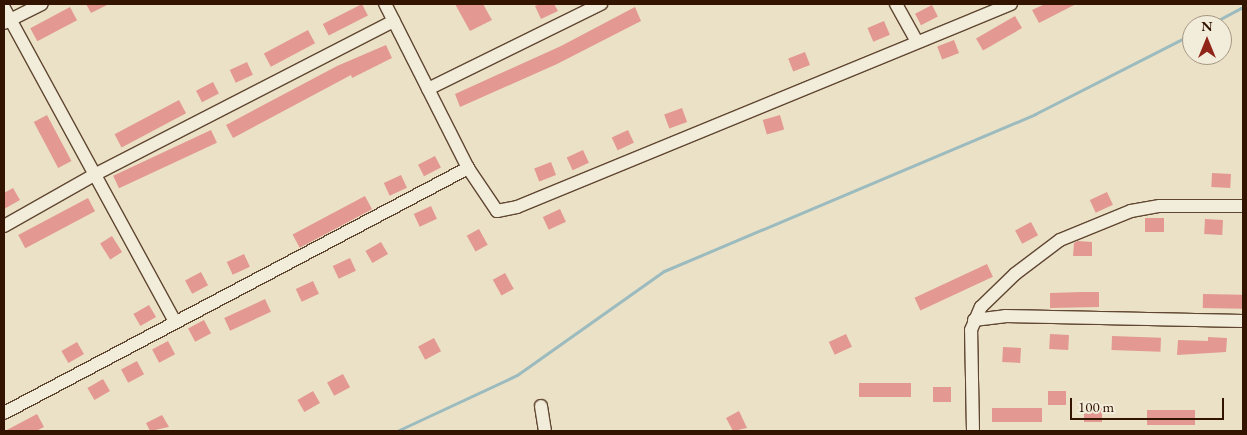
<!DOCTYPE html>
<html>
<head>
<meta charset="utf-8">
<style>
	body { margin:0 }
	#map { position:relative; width:1247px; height:435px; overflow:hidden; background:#ebe1c6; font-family:"EB Garamond",serif }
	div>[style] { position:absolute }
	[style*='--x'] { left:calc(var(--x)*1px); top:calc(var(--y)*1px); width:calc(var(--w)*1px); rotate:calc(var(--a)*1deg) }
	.stream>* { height:3px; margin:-1.5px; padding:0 1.5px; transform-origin:1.5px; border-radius:1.5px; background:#9cbbbf }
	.building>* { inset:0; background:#e39892; transform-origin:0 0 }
	.roads { filter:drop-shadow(1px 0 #604732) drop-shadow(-1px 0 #604732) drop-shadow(0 1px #604732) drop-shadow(0 -1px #604732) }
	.street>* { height:12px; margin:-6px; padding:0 6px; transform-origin:6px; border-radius:6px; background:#f2ecda }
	span { translate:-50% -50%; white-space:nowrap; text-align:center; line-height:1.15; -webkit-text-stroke:4px #f2ecda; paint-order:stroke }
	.frame { position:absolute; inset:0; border:5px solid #321400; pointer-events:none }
	.north { position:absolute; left:1182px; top:15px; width:50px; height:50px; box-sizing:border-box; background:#f2ecda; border:1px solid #a59683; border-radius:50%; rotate:0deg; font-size:14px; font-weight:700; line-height:20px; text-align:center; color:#321400 }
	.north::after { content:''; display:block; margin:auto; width:18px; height:22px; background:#8f2418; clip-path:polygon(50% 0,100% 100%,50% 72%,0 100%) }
	.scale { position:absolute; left:1070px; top:398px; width:154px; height:22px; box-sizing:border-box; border:2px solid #321400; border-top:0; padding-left:6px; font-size:15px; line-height:18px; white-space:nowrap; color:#321400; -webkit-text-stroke:4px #f2ecda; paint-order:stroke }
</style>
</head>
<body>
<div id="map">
	<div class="stream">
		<i style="--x:1209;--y:25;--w:38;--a:-28"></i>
		<i style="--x:397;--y:431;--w:132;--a:-25"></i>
		<i style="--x:517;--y:375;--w:180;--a:-35.3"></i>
		<i style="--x:664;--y:271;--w:403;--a:-22.9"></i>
		<i style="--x:1035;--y:114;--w:176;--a:-27"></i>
	</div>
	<div class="building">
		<i style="clip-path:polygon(86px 4px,109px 4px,91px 13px)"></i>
		<i style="left:362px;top:4px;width:13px;height:44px;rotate:63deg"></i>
		<i style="clip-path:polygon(455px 4px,483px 4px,492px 20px,470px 31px)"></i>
		<i style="clip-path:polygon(540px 4px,554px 4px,558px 11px,541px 19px,535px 6px)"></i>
		<i style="clip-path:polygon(1045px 4px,1076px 4px,1039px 23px,1032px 10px)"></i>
		<i style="left:932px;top:5px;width:13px;height:19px;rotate:63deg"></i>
		<i style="left:70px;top:7px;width:15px;height:45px;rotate:62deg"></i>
		<i style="clip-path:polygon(635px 7px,641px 21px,557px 64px,460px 107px,455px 94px,561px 46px)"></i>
		<i style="left:1015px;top:16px;width:14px;height:45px;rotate:60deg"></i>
		<i style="left:884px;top:21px;width:15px;height:18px;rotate:67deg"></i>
		<i style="left:308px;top:30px;width:15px;height:50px;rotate:62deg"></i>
		<i style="left:954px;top:40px;width:14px;height:18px;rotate:69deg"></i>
		<i style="clip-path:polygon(386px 45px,392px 58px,352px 78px,351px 75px,233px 138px,226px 125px,337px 66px)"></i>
		<i style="left:805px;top:52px;width:14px;height:18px;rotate:69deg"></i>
		<i style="left:247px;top:62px;width:14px;height:19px;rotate:65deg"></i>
		<i style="left:213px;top:82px;width:13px;height:19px;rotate:63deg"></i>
		<i style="left:179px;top:100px;width:15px;height:73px;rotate:62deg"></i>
		<i style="left:682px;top:108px;width:15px;height:19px;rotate:70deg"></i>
		<i style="left:47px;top:115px;width:52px;height:15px;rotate:62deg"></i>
		<i style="left:780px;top:115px;width:15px;height:18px;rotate:74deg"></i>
		<i style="left:211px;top:130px;width:14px;height:108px;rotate:65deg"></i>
		<i style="left:628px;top:130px;width:14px;height:18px;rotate:65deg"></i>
		<i style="left:583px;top:150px;width:14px;height:18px;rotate:65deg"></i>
		<i style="left:435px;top:156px;width:13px;height:19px;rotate:63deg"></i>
		<i style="left:551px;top:162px;width:14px;height:18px;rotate:69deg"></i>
		<i style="left:1212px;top:173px;width:19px;height:14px;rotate:3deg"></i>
		<i style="left:401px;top:175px;width:14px;height:19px;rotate:65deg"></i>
		<i style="clip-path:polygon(13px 188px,20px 200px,4px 209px,4px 193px)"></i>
		<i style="left:1107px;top:192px;width:14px;height:19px;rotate:65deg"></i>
		<i style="left:365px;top:196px;width:15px;height:82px;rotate:62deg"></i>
		<i style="left:88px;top:198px;width:15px;height:79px;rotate:62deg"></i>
		<i style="left:431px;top:206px;width:14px;height:19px;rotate:65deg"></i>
		<i style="left:560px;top:209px;width:14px;height:19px;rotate:65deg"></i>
		<i style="left:1145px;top:218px;width:19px;height:14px"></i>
		<i style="left:1205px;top:219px;width:18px;height:15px;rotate:3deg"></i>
		<i style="left:1031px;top:222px;width:15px;height:18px;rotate:62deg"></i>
		<i style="left:479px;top:229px;width:18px;height:14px;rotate:61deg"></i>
		<i style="left:112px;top:236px;width:19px;height:14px;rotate:58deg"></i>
		<i style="clip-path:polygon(1078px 241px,1092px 242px,1092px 256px,1073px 256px,1074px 243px)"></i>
		<i style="left:381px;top:242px;width:14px;height:18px;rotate:60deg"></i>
		<i style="left:244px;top:254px;width:14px;height:19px;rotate:65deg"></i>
		<i style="left:350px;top:258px;width:14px;height:19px;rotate:65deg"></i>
		<i style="left:987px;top:264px;width:14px;height:80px;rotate:65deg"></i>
		<i style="left:201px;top:272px;width:15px;height:18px;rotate:62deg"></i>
		<i style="left:505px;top:273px;width:18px;height:14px;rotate:61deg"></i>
		<i style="left:313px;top:281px;width:14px;height:19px;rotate:65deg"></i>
		<i style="clip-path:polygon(1081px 292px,1099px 292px,1099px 307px,1050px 308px,1050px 293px)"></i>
		<i style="left:1203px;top:294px;width:40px;height:14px;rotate:1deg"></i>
		<i style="left:265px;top:299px;width:14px;height:45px;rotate:65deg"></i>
		<i style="left:149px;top:305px;width:14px;height:18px;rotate:60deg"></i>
		<i style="left:204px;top:320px;width:15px;height:18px;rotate:62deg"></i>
		<i style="left:846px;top:334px;width:14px;height:19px;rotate:65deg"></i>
		<i style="left:1050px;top:334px;width:19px;height:15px;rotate:3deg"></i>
		<i style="left:1112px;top:336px;width:49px;height:14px;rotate:2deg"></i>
		<i style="clip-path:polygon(1208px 337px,1227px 338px,1226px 352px,1177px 355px,1178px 340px,1208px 341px)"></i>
		<i style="left:434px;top:338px;width:15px;height:18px;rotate:62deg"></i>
		<i style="left:168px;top:341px;width:15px;height:18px;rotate:62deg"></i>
		<i style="left:77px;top:342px;width:14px;height:18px;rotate:60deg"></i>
		<i style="left:1003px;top:347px;width:18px;height:15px;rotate:3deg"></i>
		<i style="left:137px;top:361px;width:15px;height:18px;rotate:62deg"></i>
		<i style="left:343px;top:374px;width:15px;height:18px;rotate:62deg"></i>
		<i style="left:103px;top:379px;width:14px;height:18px;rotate:60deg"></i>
		<i style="left:911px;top:383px;width:14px;height:52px;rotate:90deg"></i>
		<i style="left:933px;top:387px;width:18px;height:15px"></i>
		<i style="left:313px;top:391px;width:14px;height:18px;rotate:60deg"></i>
		<i style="left:1048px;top:391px;width:18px;height:14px"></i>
		<i style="left:992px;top:408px;width:50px;height:14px"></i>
		<i style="left:1084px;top:408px;width:18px;height:14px"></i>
		<i style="left:1147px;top:410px;width:48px;height:15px"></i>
		<i style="clip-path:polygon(739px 411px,747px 428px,733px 431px,726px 418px)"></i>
		<i style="clip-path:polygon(37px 414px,44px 427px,36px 431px,5px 431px)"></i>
		<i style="clip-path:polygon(162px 415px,169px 427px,150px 431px,146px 423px)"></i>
	</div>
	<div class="roads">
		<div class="street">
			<i style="--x:896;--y:4;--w:41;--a:60.9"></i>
			<i style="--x:4;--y:8;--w:358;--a:61.4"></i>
			<i style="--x:4;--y:23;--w:42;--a:-26.6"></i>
			<i style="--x:428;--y:89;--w:193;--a:-26.2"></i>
			<i style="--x:468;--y:168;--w:52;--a:56"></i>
			<i style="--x:497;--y:211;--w:20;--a:-11"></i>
			<i style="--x:517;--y:207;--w:534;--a:-22.34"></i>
			<i style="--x:4;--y:226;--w:103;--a:-29.5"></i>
			<i style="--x:94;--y:175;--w:337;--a:-27.2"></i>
			<i style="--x:974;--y:320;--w:31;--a:-7"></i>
			<i style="--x:1005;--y:316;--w:238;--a:1.2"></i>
			<i style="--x:541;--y:406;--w:25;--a:81"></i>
			<i style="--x:4;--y:413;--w:525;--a:-27.83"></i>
			<i style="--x:468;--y:168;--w:184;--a:-116.8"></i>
			<i style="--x:973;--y:431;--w:101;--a:-91.1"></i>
			<i style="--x:971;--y:330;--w:25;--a:-67"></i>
			<i style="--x:981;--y:307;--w:47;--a:-44.1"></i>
			<i style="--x:1015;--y:274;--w:56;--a:-37.1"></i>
			<i style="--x:1060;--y:240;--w:77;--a:-22.2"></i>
			<i style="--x:1131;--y:211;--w:29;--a:-10"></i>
			<i style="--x:1160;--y:206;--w:83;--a:0"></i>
		</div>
	</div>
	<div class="frame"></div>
	<div class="north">N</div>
	<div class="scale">100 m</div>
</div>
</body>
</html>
